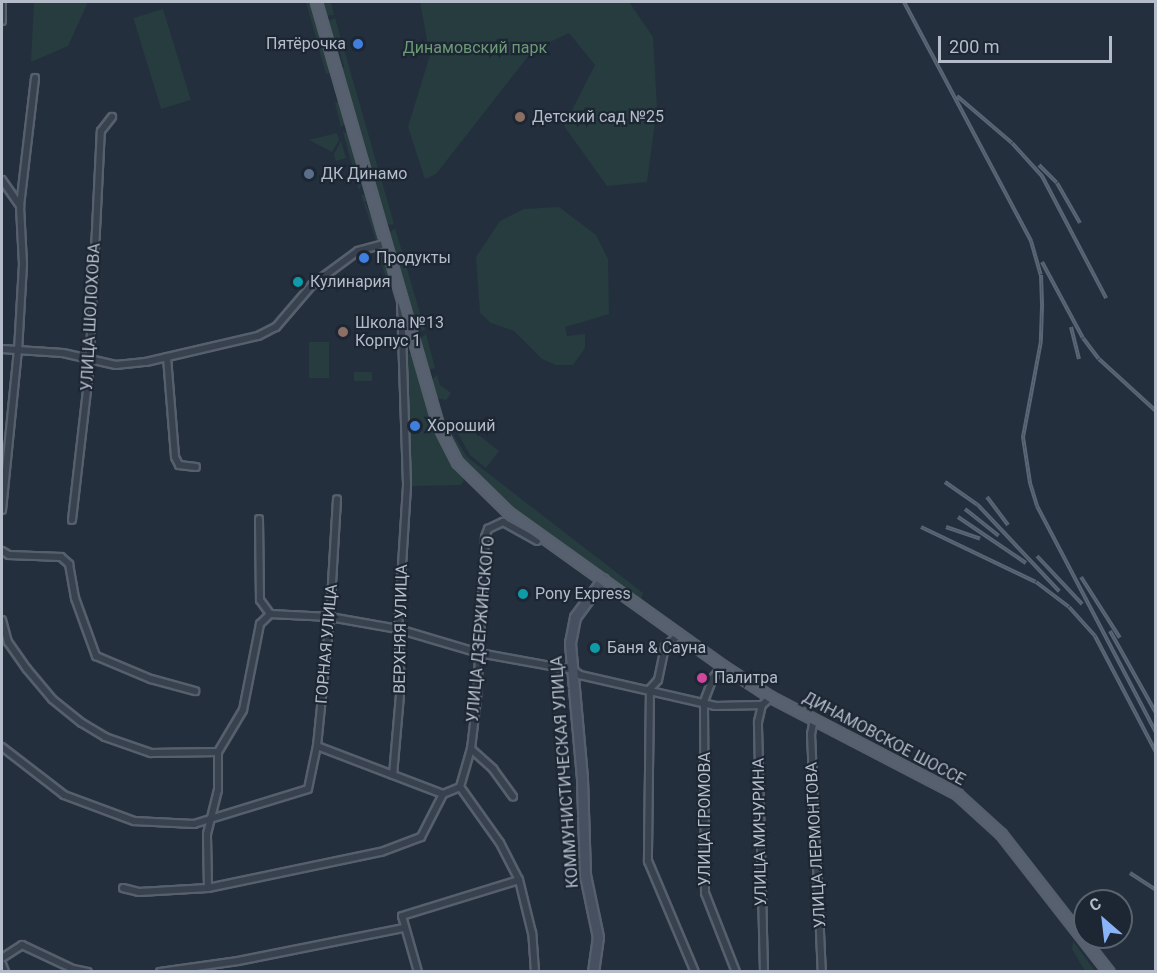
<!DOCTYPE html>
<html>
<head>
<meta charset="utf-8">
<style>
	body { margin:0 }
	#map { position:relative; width:1157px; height:973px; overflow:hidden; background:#242f3e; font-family:Roboto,sans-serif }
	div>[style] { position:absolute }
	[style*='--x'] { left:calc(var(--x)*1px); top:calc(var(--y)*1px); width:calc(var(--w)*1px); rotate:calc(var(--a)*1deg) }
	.green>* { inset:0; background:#263c3f; transform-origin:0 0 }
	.roads { filter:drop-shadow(2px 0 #565f6c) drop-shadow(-2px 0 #565f6c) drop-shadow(0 2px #565f6c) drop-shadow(0 -2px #565f6c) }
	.street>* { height:6px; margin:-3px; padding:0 3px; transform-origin:3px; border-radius:3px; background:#38414e }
	.secondary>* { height:9px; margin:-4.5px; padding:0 4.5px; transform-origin:4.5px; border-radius:4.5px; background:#465061 }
	.primary>* { height:9px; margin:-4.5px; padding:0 4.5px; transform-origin:4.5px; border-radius:4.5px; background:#56606e }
	.rail>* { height:4px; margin-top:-2px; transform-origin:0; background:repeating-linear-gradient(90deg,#1d2633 0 4.5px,#5a6575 0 9px); box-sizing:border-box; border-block:2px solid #5a6575 }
	.dots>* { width:16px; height:16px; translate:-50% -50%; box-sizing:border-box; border:3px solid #1d2633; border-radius:50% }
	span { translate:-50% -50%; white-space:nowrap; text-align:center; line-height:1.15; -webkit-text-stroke:4.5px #1d2633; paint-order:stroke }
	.poi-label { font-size:16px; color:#b4bcc9 }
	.right { translate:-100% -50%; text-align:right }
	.left { translate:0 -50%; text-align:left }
	.park-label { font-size:16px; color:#6b9a76 }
	.street-label { font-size:16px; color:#b4bcc9 }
	.frame { position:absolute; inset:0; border:3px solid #b4bcc9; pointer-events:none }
	.north { position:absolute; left:1073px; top:889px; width:60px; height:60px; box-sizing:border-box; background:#1d2633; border:2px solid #59626f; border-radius:50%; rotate:332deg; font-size:16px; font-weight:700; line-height:24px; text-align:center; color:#b4bcc9 }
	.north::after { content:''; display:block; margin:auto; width:21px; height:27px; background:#8ab4f8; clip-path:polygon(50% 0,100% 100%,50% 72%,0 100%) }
	.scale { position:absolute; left:938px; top:36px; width:174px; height:27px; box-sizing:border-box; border:3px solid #b4bcc9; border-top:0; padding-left:8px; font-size:18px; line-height:21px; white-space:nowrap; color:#b4bcc9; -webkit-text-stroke:4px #1d2633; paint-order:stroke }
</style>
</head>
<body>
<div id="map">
	<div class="green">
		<i style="clip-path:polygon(34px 2px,88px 2px,68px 46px,31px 62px)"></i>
		<i style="clip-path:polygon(306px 2px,312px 2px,330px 73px,326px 74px)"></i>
		<i style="clip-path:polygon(320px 2px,331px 2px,334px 15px,325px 16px)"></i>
		<i style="clip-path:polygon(420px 2px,629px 2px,653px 37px,657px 107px,647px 182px,607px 186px,564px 126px,595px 65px,569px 33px,533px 50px,436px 174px,425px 179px,408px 127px,430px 55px)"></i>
		<i style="left:163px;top:9px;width:95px;height:31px;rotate:73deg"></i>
		<i style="clip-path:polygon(335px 18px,394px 224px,391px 225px,383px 222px,341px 72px,344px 66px,338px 46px,333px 45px,326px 22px)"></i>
		<i style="clip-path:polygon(340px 101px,346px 123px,341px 127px,335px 103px)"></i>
		<i style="clip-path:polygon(343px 132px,349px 133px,363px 181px,359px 190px)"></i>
		<i style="clip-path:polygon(337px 133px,339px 140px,332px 152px,309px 140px)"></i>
		<i style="clip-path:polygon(341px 141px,346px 158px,336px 161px,334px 154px)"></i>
		<i style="clip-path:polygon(361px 194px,368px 197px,365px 202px,379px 237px,376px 241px)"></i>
		<i style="clip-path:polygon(559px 207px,596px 235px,608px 259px,609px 314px,565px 327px,567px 336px,585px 334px,585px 348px,573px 365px,556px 365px,542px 359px,514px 331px,491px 323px,480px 313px,476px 257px,500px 221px,524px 209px)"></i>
		<i style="clip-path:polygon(395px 228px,425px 330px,421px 331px,414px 328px,387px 235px)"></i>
		<i style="left:379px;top:248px;width:42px;height:3px;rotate:71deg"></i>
		<i style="clip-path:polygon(426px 334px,435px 368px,428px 370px,417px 341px)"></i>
		<i style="left:309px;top:342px;width:20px;height:36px"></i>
		<i style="clip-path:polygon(406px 353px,412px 355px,433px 426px,464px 480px,461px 485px,410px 486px)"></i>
		<i style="left:372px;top:372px;width:9px;height:18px;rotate:90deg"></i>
		<i style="clip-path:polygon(437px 375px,440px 385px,451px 393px,446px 400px,433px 397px,431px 380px)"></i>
		<i style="clip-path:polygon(449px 428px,467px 457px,643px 593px,641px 599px,524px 518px,478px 480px,460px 460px,445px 430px)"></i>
		<i style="clip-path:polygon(456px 430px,476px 433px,499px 451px,486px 468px,470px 455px)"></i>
		<i style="clip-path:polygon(1073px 941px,1095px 971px,1085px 971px,1072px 949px)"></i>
	</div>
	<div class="roads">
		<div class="street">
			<i style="--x:2;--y:21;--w:19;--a:-90"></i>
			<i style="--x:2;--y:180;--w:32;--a:55"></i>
			<i style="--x:2;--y:349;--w:61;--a:3.8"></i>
			<i style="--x:63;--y:353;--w:54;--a:12.8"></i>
			<i style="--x:116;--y:365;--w:30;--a:-6"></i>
			<i style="--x:146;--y:362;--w:115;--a:-13.1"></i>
			<i style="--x:258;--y:336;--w:20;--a:-27"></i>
			<i style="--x:276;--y:327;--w:55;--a:-49.4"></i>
			<i style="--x:312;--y:285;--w:57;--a:-36.5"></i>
			<i style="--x:358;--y:251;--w:28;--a:-15"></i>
			<i style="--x:167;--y:357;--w:100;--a:85.4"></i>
			<i style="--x:175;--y:457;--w:9;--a:63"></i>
			<i style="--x:179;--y:465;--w:17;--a:7"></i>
			<i style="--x:2;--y:510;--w:160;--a:-84.3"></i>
			<i style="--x:18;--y:351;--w:87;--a:-86.7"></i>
			<i style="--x:23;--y:264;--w:58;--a:-93"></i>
			<i style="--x:20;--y:206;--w:129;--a:-83.3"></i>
			<i style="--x:259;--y:519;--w:81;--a:89.3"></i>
			<i style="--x:260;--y:600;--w:17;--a:54"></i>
			<i style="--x:270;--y:614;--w:60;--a:2.9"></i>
			<i style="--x:330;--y:617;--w:69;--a:10"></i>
			<i style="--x:398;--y:629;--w:84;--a:16.5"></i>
			<i style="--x:479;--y:653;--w:96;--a:10.3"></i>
			<i style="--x:573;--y:670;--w:9;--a:36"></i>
			<i style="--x:580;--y:675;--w:139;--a:12.9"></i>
			<i style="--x:715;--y:706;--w:47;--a:-1.2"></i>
			<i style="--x:72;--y:520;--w:148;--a:-83.4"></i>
			<i style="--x:89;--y:373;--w:242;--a:-87.2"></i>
			<i style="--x:101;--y:131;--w:18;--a:-52"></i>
			<i style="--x:2;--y:551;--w:8;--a:30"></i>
			<i style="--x:9;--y:555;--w:52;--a:2.2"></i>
			<i style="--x:61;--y:557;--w:11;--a:41"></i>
			<i style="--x:69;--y:564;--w:35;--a:80"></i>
			<i style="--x:75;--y:598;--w:62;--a:70.1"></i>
			<i style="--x:96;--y:656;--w:60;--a:22.7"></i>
			<i style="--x:151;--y:679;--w:46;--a:15.3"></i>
			<i style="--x:2;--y:620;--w:23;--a:75"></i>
			<i style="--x:8;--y:642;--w:33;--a:55"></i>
			<i style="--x:27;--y:669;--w:39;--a:50"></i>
			<i style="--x:52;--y:699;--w:38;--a:39"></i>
			<i style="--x:82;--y:723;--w:27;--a:31"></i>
			<i style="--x:105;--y:737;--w:49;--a:19.2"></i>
			<i style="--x:151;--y:753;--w:67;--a:-0.9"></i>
			<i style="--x:680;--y:634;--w:20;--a:139"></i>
			<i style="--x:665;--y:647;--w:34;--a:102"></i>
			<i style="--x:658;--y:680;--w:12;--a:132"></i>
			<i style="--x:650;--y:689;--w:172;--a:90.7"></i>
			<i style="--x:648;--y:861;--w:121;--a:67.1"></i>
			<i style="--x:723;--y:666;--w:16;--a:130"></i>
			<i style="--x:713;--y:678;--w:26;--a:111"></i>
			<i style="--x:704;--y:702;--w:191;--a:89.7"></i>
			<i style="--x:705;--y:893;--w:85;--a:68.6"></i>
			<i style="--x:814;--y:719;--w:15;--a:101"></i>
			<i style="--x:811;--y:734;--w:238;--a:87.4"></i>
			<i style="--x:317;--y:746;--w:135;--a:20.9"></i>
			<i style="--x:2;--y:747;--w:78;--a:37.7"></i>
			<i style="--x:64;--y:795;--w:75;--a:20.4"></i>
			<i style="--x:134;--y:821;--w:60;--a:2.9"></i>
			<i style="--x:194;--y:824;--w:119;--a:-17.1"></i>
			<i style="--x:308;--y:789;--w:44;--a:-78.2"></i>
			<i style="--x:317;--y:746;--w:130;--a:-84.2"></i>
			<i style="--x:330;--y:617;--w:118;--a:-86.6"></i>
			<i style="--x:471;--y:749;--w:30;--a:42"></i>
			<i style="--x:493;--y:769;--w:34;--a:54"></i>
			<i style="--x:393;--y:775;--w:92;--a:-85"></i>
			<i style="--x:401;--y:683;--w:54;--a:-93.2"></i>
			<i style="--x:398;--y:629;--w:145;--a:-86.4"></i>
			<i style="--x:407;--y:484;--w:179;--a:-91.9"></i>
			<i style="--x:123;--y:888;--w:16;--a:14"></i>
			<i style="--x:139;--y:892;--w:69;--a:-3.3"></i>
			<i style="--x:208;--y:888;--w:177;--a:-11.8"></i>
			<i style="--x:381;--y:852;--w:43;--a:-20.6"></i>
			<i style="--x:421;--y:837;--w:48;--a:-62.9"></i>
			<i style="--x:443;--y:794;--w:18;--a:-22"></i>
			<i style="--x:208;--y:888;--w:54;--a:-91.1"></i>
			<i style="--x:207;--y:834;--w:45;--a:-76"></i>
			<i style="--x:218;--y:790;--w:38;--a:-90"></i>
			<i style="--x:218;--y:752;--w:49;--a:-59.2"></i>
			<i style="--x:243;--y:710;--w:88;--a:-78.8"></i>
			<i style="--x:260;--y:624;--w:14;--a:-45"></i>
			<i style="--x:2;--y:958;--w:24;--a:-33"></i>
			<i style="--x:22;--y:945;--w:56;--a:25.2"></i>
			<i style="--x:73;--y:969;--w:15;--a:11"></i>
			<i style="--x:2;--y:964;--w:9;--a:69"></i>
			<i style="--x:160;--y:972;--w:79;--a:-8"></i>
			<i style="--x:238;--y:961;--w:168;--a:-11.3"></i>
			<i style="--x:418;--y:972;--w:58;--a:-105.9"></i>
			<i style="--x:402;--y:916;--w:122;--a:-17.1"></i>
			<i style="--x:535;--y:972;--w:39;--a:-94"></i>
			<i style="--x:532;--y:933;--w:55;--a:-103.8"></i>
			<i style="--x:519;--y:880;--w:42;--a:-117.2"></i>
			<i style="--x:500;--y:843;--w:69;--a:-125.5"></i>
			<i style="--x:460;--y:787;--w:40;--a:-74"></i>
			<i style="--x:471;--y:749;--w:50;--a:-83.2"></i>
			<i style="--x:477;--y:699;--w:162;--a:-87.2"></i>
			<i style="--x:485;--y:537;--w:9;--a:-69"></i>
			<i style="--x:488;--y:529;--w:17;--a:-25"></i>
			<i style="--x:503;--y:522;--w:39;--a:29"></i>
			<i style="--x:764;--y:972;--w:250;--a:-91.4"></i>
			<i style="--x:758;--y:722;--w:17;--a:-77"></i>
			<i style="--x:762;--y:705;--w:12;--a:-42"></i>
		</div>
		<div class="secondary">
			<i style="--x:593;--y:972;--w:35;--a:-82"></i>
			<i style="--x:598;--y:937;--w:63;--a:-101.8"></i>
			<i style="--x:585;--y:875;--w:97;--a:-91.8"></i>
			<i style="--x:582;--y:778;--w:136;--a:-95.1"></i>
			<i style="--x:570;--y:643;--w:26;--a:-79"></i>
			<i style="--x:575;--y:617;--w:47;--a:-53.6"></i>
		</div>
		<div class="primary">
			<i style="--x:316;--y:2;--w:440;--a:73.9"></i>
			<i style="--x:438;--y:425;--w:42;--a:62.8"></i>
			<i style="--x:457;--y:462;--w:71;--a:44.4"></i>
			<i style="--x:508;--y:512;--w:264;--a:35.6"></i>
			<i style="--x:723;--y:666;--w:57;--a:32.9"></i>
			<i style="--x:771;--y:697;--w:210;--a:27.5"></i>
			<i style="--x:957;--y:794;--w:59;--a:42.3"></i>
			<i style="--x:1001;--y:834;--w:175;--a:52"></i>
		</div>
	</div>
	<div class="rail">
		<i style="--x:904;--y:2;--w:271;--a:62"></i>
		<i style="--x:1031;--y:241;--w:35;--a:74"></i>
		<i style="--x:1041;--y:275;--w:32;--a:88"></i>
		<i style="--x:1042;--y:307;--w:34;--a:92"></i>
		<i style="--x:1041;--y:341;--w:98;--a:100.6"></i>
		<i style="--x:1023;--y:437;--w:47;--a:81.3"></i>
		<i style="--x:1030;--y:483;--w:24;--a:73"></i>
		<i style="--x:1037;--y:506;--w:256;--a:62.3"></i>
		<i style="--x:957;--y:96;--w:72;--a:40.5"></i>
		<i style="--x:1012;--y:143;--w:45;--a:47.7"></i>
		<i style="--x:1042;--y:176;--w:138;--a:62.3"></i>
		<i style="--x:1039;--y:165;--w:25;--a:45"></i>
		<i style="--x:1057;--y:183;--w:46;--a:60.1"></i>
		<i style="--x:1042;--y:262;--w:86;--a:61.7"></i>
		<i style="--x:1083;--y:338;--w:26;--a:53"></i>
		<i style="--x:1099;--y:359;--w:77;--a:42.4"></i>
		<i style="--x:1071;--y:327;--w:33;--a:76"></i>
		<i style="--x:945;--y:482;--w:39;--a:35"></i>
		<i style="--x:977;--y:504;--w:120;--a:46.7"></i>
		<i style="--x:987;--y:497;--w:35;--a:53"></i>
		<i style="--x:965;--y:509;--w:43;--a:38.5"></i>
		<i style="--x:958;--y:517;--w:82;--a:34.1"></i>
		<i style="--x:921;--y:527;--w:127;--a:25.6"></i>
		<i style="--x:1036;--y:582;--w:41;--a:37.1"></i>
		<i style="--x:1069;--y:607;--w:39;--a:48"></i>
		<i style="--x:1095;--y:636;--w:131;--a:62.3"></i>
		<i style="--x:946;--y:527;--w:36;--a:19"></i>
		<i style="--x:1037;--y:556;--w:66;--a:46.8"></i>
		<i style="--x:1081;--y:577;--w:72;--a:57.4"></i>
		<i style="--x:1110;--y:631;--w:94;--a:60.7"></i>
		<i style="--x:1130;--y:873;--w:31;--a:33"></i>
	</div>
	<div class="dots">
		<i style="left:358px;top:44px;background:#3f7fe0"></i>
		<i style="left:520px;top:117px;background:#8d6e63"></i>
		<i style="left:309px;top:174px;background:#5c6f8a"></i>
		<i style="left:364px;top:258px;background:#3f7fe0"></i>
		<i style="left:298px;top:282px;background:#0f9aa8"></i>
		<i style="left:343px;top:332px;background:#8d6e63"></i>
		<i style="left:415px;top:426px;background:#3f7fe0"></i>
		<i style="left:523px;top:594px;background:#0f9aa8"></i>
		<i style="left:595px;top:648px;background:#0f9aa8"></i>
		<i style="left:702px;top:678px;background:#d1479c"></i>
	</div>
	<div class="poi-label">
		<span class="right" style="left:346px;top:44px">Пятёрочка</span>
		<span class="left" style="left:532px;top:117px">Детский сад №25</span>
		<span class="left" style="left:321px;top:174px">ДК Динамо</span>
		<span class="left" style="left:376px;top:258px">Продукты</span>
		<span class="left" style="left:310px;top:282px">Кулинария</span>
		<span class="left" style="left:355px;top:332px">Школа №13<br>Корпус 1</span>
		<span class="left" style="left:427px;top:426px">Хороший</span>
		<span class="left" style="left:535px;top:594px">Pony Express</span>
		<span class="left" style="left:607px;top:648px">Баня &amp; Сауна</span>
		<span class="left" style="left:714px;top:678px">Палитра</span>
	</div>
	<div class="park-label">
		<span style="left:475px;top:48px">Динамовский парк</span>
	</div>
	<div class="street-label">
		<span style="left:91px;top:317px;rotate:-87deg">УЛИЦА ШОЛОХОВА</span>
		<span style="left:401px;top:629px;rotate:-89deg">ВЕРХНЯЯ УЛИЦА</span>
		<span style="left:481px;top:629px;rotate:-85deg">УЛИЦА ДЗЕРЖИНСКОГО</span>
		<span style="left:327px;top:644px;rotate:-85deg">ГОРНАЯ УЛИЦА</span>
		<span style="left:884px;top:739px;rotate:28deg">ДИНАМОВСКОЕ ШОССЕ</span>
		<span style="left:565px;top:772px;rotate:-94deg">КОММУНИСТИЧЕСКАЯ УЛИЦА</span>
		<span style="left:705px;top:819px;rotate:-90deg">УЛИЦА ГРОМОВА</span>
		<span style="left:760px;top:832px;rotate:-91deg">УЛИЦА МИЧУРИНА</span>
		<span style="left:816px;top:845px;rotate:-93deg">УЛИЦА ЛЕРМОНТОВА</span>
	</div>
	<div class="frame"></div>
	<div class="north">С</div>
	<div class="scale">200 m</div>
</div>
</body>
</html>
